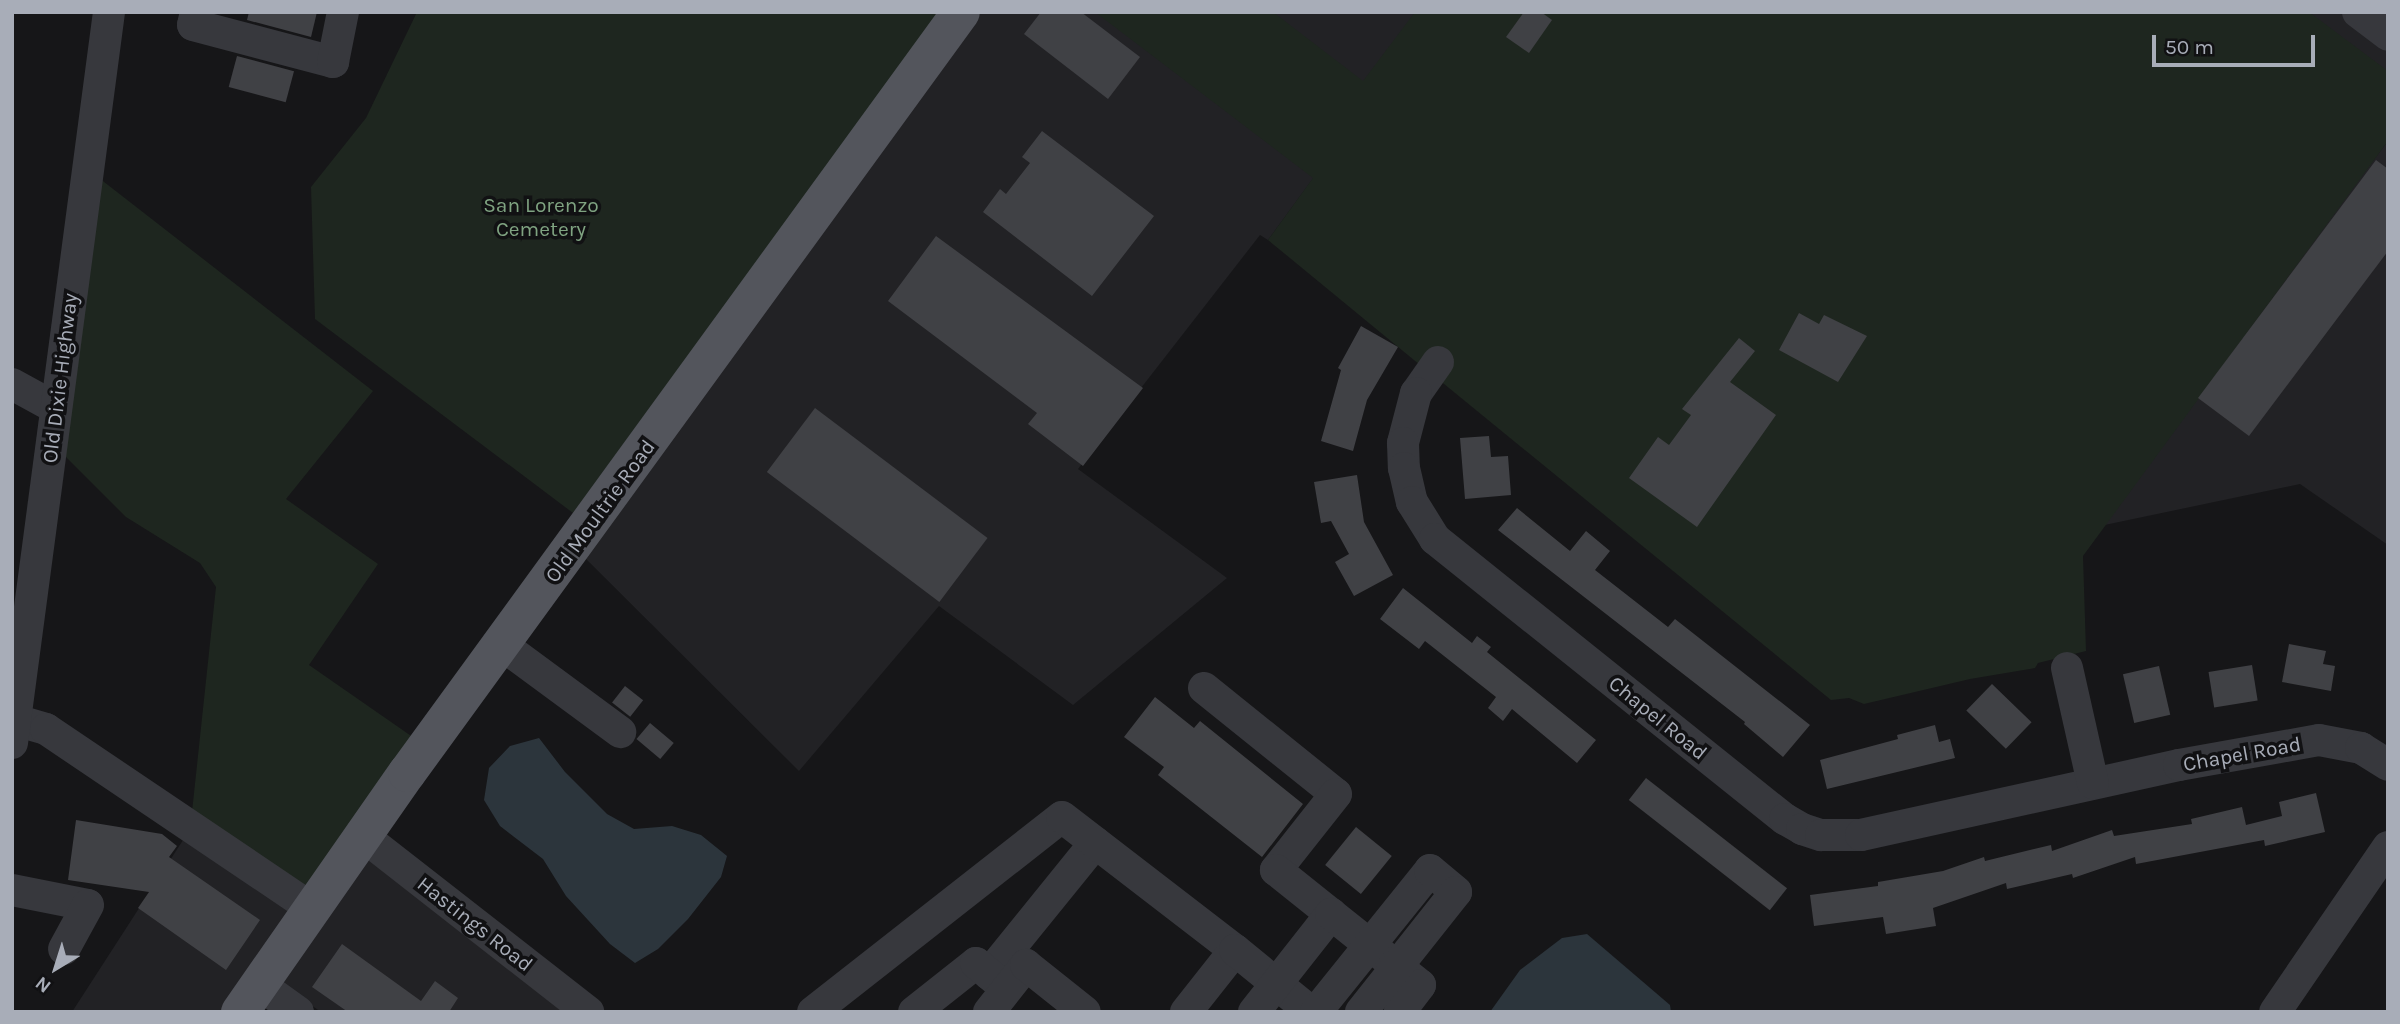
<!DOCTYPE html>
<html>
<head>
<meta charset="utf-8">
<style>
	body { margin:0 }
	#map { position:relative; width:2400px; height:1024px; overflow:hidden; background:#161618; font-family:Karla,sans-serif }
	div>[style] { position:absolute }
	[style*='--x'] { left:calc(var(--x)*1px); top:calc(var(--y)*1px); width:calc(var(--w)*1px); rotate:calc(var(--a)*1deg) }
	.built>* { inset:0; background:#222225 }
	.green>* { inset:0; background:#1e261f }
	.water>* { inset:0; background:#2c353c }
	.building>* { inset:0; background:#404145; transform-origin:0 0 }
	.minor>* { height:32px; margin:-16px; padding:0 16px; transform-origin:16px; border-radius:16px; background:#37383d }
	.major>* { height:38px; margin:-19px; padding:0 19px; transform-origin:19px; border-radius:19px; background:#53555c }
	span { translate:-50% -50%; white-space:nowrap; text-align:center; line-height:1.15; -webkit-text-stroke:7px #111113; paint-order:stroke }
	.park-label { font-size:21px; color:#7fa381 }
	.street-label { font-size:21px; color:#a8adb8 }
	.frame { position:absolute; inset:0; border:14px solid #a8adb8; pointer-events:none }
	.north { position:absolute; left:21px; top:933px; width:70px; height:70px; -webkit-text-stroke:5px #111113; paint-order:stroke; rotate:218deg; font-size:19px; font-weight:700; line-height:28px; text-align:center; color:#a8adb8 }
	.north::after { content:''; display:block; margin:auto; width:24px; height:32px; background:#a8adb8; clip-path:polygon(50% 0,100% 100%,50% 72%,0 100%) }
	.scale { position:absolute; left:2152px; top:35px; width:163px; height:32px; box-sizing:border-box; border:4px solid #a8adb8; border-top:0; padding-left:9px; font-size:21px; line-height:24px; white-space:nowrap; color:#a8adb8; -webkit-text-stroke:5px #111113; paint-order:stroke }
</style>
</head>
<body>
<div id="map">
	<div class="built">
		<i style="clip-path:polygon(975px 12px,1435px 12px,1268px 240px,1260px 235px,1078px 469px,1227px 578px,1073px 705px,939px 606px,799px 771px,582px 555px)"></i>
		<i style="clip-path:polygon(2294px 12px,2388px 12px,2388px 85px)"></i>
		<i style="clip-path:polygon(2388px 141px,2388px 545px,2300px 484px,2095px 527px)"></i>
		<i style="clip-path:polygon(185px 837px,295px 912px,226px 1012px,72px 1012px)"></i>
		<i style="clip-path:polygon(364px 853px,567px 1012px,321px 1012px,275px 980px)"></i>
	</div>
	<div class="green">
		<i style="clip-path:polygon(417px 12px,939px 12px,573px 513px,315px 319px,311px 187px,366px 118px)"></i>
		<i style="clip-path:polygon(1095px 12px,1273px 12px,1363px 81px,1415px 12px,2309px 12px,2388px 71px,2388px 141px,2083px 556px,2086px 651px,2038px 663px,2035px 668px,1970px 679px,1864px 704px,1849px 698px,1831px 700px,1438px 379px,1453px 359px,1436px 347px,1420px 365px,1268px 240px,1313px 178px)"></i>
		<i style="clip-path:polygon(99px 178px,373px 391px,286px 499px,378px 564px,309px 665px,417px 740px,310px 891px,192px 812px,216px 587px,200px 563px,126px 517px,62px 453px)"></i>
	</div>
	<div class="water">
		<i style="clip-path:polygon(539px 738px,565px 772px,607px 814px,634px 829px,672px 826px,701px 835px,727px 856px,721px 877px,688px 919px,658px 949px,635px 963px,610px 944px,566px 896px,543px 859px,500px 826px,484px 800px,489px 768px,510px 746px)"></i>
		<i style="clip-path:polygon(1587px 934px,1670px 1005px,1671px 1012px,1490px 1012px,1520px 970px,1562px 938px)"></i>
	</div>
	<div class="building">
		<i style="clip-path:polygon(249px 12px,317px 12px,311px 37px,247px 20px)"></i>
		<i style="clip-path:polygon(1041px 12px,1081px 12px,1140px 57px,1108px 99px,1024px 34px)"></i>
		<i style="clip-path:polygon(1524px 12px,1541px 12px,1552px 20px,1529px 53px,1506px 37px)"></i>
		<i style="left:237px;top:56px;width:59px;height:32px;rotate:15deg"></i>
		<i style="clip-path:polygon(1042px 131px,1154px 216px,1092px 296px,983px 212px,1000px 189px,1006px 194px,1030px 163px,1022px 157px)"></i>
		<i style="clip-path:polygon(2376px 160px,2388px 169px,2388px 251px,2249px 436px,2198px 398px)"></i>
		<i style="clip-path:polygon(936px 236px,1143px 388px,1083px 466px,1028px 424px,1037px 413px,888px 301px)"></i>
		<i style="clip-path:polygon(1799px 313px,1819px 324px,1824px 315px,1867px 336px,1838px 382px,1779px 350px)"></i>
		<i style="clip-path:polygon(1361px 326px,1398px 347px,1367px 400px,1353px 451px,1321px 441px,1341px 370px,1338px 368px)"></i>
		<i style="clip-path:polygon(1739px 338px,1755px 351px,1730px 382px,1776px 415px,1697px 527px,1629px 478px,1658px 437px,1669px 445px,1691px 415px,1682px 409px)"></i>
		<i style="left:815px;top:408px;width:216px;height:80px;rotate:37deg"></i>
		<i style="clip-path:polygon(1489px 436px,1491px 457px,1508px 456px,1511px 495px,1465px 499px,1460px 438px)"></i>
		<i style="clip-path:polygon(1357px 475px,1364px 522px,1393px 575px,1354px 596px,1335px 562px,1349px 554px,1331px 521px,1321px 523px,1314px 482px)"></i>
		<i style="clip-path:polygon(1517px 508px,1570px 551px,1586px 531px,1610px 551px,1595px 570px,1668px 627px,1675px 619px,1810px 725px,1783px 757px,1744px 724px,1745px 722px,1498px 530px)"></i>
		<i style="clip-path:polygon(1403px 588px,1472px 643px,1477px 636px,1491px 647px,1487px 652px,1596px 740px,1577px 763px,1512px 709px,1503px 721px,1488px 708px,1496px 697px,1425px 641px,1419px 649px,1380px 619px)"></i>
		<i style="clip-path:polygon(2289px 644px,2326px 651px,2323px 664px,2335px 666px,2331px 691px,2282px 682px)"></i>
		<i style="left:2252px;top:665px;width:36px;height:44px;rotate:81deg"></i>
		<i style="left:2159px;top:666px;width:50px;height:37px;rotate:77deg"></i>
		<i style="left:1992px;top:684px;width:55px;height:37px;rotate:44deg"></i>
		<i style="left:625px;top:686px;width:23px;height:21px;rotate:38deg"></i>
		<i style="clip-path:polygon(1155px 697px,1194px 728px,1200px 721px,1303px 804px,1262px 857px,1158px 775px,1164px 767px,1124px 737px)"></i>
		<i style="left:650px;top:723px;width:31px;height:21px;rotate:40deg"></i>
		<i style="clip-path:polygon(1935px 725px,1939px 742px,1950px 739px,1955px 758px,1827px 789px,1820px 760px,1898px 739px,1897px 735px)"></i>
		<i style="left:1646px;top:778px;width:179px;height:28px;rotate:38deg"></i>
		<i style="clip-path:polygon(2316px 793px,2325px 832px,2265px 846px,2264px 840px,2136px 864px,2135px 857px,2073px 878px,2072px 874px,2007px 889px,2006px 883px,1933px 908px,1936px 926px,1886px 934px,1883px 917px,1814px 926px,1810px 895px,1878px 886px,1878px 882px,1943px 871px,1984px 857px,1985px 861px,2051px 845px,2052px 851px,2112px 830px,2114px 836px,2192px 824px,2191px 819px,2242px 807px,2246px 825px,2282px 816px,2279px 802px)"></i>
		<i style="clip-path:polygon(76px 820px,162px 834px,177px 846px,169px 857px,260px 920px,226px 970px,138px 908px,149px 892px,68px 880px)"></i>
		<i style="left:1356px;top:827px;width:46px;height:49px;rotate:39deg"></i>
		<i style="clip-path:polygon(342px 944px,421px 1001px,435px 981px,458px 998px,449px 1012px,348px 1012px,312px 987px)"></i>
	</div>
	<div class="minor">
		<i style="--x:196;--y:12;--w:13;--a:103"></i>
		<i style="--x:193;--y:25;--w:145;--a:14.8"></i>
		<i style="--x:333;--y:62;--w:51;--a:-78.7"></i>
		<i style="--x:2358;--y:12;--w:38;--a:37"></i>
		<i style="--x:1438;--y:362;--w:38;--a:125"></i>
		<i style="--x:1416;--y:393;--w:52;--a:104.6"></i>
		<i style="--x:1403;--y:443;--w:25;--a:88"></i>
		<i style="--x:1404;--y:468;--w:35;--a:77"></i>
		<i style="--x:1412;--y:502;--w:44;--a:58.1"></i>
		<i style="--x:1435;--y:539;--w:448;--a:38.7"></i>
		<i style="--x:1785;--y:819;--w:20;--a:30"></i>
		<i style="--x:1802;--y:829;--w:20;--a:18"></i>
		<i style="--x:1821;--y:835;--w:40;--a:0"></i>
		<i style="--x:1861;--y:835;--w:326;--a:-12.4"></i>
		<i style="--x:2179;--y:765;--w:142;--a:-10.1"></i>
		<i style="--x:2319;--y:740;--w:43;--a:10.8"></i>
		<i style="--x:2361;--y:748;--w:32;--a:32"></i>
		<i style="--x:12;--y:384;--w:50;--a:28.6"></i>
		<i style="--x:502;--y:645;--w:147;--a:36.4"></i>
		<i style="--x:2067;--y:668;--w:118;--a:77.3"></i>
		<i style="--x:1204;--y:688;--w:169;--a:38.8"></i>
		<i style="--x:1336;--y:794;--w:97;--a:128.3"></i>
		<i style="--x:1276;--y:870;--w:70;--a:38.7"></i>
		<i style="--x:15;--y:720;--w:32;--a:16"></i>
		<i style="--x:46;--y:729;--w:320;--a:34"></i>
		<i style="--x:12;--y:743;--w:737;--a:-82.44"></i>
		<i style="--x:363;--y:836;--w:286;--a:38"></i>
		<i style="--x:12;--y:890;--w:77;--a:11.2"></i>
		<i style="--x:88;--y:905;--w:50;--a:118.6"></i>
		<i style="--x:989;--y:974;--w:169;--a:-51"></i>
		<i style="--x:259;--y:984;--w:48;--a:35.7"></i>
		<i style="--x:813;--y:1012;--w:316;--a:-38.1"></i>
		<i style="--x:1062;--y:817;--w:218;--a:37.6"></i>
		<i style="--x:914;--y:1012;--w:79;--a:-38.3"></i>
		<i style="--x:976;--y:963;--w:31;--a:40"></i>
		<i style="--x:989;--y:1012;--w:60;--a:-51.8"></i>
		<i style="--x:1026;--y:965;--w:75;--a:38.5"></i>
		<i style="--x:1186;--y:1012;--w:79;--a:-51.7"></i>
		<i style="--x:1235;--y:950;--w:98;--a:39.2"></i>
		<i style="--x:1254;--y:1012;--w:125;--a:-51.8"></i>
		<i style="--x:1331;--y:914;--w:114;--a:38.6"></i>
		<i style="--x:1420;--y:985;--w:34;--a:127"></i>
		<i style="--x:1316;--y:1012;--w:182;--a:-51.2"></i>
		<i style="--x:1430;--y:870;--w:34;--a:40"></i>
		<i style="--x:1456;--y:892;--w:153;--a:128.4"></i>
		<i style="--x:2275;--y:1012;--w:200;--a:-55.6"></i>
	</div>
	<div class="major">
		<i style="--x:240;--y:1012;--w:292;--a:-55.1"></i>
		<i style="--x:407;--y:773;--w:941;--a:-53.95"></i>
	</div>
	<div class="park-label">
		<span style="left:541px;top:217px">San Lorenzo<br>Cemetery</span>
	</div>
	<div class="street-label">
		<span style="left:60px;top:378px;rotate:-83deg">Old Dixie Highway</span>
		<span style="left:600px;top:511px;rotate:-54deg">Old Moultrie Road</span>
		<span style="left:1658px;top:718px;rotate:39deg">Chapel Road</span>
		<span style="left:2242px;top:754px;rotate:-10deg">Chapel Road</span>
		<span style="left:475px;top:924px;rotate:38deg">Hastings Road</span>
	</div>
	<div class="frame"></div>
	<div class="north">N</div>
	<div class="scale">50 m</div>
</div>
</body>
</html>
